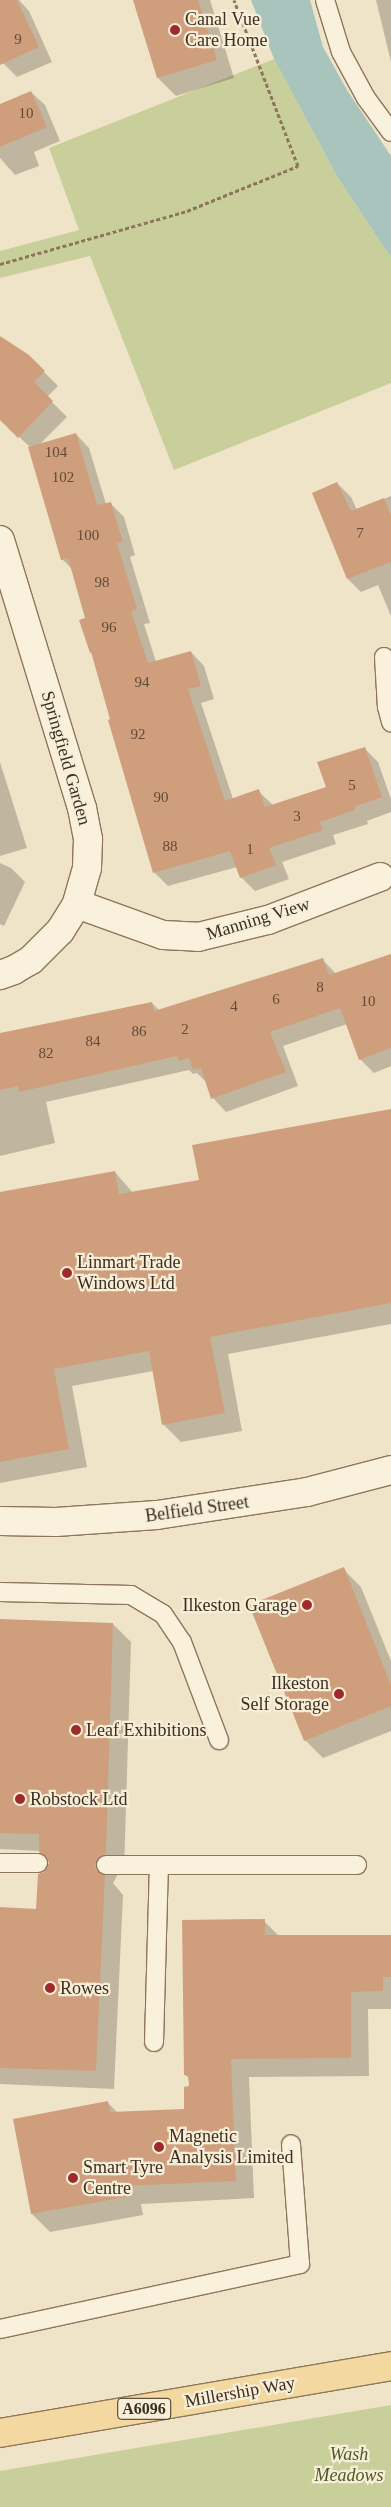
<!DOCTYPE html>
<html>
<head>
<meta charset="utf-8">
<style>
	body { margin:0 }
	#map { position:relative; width:391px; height:2507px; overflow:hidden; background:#f0e4c8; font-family:"Times New Roman",serif }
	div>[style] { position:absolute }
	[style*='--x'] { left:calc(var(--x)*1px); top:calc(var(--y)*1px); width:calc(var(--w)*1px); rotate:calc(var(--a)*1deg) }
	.green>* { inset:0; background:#c9cf9b }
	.water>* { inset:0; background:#a9c4bc }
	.shadow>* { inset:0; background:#0003 }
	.building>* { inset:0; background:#cf9f7d }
	.path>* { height:3px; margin-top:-1.5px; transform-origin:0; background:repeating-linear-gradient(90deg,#8d765c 0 4px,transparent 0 6.5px) }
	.roads { filter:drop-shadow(1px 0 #8d765c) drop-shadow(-1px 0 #8d765c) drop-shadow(0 1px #8d765c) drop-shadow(0 -1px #8d765c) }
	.service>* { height:18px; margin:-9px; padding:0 9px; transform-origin:9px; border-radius:9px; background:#faf1dc }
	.minor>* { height:28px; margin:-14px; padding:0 14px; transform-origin:14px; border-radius:14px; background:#faf1dc }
	.primary>* { height:28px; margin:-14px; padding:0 14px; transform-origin:14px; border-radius:14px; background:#f3d9a0 }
	.dots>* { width:14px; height:14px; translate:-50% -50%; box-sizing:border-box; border:2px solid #f7eed8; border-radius:50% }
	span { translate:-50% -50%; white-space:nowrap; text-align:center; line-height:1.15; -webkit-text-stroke:4.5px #f7eed8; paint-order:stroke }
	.number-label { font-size:15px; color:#624a37 }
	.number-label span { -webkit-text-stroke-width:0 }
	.shield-label span { padding:1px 4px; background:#f7eed8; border:1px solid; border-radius:4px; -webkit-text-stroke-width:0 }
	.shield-label { font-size:16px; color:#3d2e20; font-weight:700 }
	.poi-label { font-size:18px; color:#3d2e20 }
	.left { translate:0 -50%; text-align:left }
	.right { translate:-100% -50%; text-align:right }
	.street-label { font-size:18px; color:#3d2e20 }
	.park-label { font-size:18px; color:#4d5a26; font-style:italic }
</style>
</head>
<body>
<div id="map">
	<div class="green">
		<i style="clip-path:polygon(274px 59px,338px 178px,391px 258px,391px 383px,174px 470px,90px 256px,0 278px,0 251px,79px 230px,49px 148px)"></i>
		<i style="clip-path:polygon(391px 2405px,391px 2507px,0 2507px,0 2471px)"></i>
	</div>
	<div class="water">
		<i style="clip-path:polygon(251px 0,310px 0,323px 47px,347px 90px,391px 156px,391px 258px,338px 178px,274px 59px)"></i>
	</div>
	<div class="shadow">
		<i style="clip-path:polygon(0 0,19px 0,29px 11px,52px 62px,17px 77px,3px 63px,0 57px)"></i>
		<i style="clip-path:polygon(135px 0,210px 0,234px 78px,176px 96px,158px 78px)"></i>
		<i style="clip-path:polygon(376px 0,391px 0,391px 62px)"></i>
		<i style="clip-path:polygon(31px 92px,45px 105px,60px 141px,34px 152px,39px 166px,15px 175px,0 158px,0 105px)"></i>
		<i style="clip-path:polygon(0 337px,28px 356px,58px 386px,47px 397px,67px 417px,39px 445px,76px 434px,89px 448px,106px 504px,110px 503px,124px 517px,135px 555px,130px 557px,150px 623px,144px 624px,156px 662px,191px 652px,204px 666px,214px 699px,201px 703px,233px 799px,258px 791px,273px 805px,327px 787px,364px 748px,378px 762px,391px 799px,391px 812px,367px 821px,368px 824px,333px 835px,336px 844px,282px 862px,289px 879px,255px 891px,241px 877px,237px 867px,168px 886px,154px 872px,93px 655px,91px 652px,87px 619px,72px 569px,62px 559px,30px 447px,0 419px)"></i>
		<i style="clip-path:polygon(337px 483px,351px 497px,357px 510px,391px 496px,391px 616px,378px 585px,361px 592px,348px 579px)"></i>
		<i style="clip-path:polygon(0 762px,27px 848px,0 856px)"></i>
		<i style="clip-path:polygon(0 863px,11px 868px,25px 882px,4px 926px,0 924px)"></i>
		<i style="clip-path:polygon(391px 954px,391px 1066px,374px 1073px,360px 1059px,347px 1024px,283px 1046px,298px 1086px,226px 1112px,213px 1098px,207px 1083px,197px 1073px,193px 1074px,189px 1070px,46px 1102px,55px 1143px,0 1156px,0 1034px,152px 1003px,159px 1010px,323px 960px,336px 974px)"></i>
		<i style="clip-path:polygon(391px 1110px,391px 1324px,228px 1354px,242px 1431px,181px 1442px,163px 1424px,153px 1371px,72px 1386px,87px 1467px,0 1483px,0 1193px,115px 1172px,133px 1193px,200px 1181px)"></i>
		<i style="clip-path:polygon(343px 1569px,361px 1587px,391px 1661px,391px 1731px,323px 1758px,305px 1740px)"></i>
		<i style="clip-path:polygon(0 1620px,113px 1624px,131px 1642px,124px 1872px,118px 1874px,113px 1883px,123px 1895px,114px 2089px,0 2084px,0 1908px,37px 1910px,45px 1873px,50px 1864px,40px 1851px,0 1849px)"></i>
		<i style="clip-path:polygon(264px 1921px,280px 1937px,391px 1936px,391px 2009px,368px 2009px,369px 2076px,249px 2077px,254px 2198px,141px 2204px,143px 2215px,50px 2232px,32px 2214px,108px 2103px,118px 2113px,185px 2110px,190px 2087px,190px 2079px,185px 2075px)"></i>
	</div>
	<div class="building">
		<i style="clip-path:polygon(0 0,17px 0,39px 47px,0 65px)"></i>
		<i style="clip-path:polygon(133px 0,198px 0,217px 60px,157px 78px)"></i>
		<i style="clip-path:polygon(31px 91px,47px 127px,0 147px,0 104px)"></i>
		<i style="clip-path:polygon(0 336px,29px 355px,45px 371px,34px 382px,53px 401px,18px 438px,0 420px)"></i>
		<i style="clip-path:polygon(76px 433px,97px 505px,111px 502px,123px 542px,117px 543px,137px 609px,131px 611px,148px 663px,191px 651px,201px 686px,188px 689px,225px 801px,259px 789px,265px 807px,326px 787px,317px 762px,365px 747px,382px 797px,354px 807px,355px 810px,320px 822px,323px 830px,269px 848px,276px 865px,240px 878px,230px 851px,153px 873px,108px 720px,110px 719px,91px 652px,90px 653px,79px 620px,85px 618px,68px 558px,61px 560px,28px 447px)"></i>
		<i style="clip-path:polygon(337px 482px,351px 511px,384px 498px,391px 515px,391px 562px,347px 579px,312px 493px)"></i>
		<i style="clip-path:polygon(391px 954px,391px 1048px,359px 1060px,340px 1008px,270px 1032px,286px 1072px,211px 1099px,201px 1068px,193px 1070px,189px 1058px,179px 1061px,177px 1056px,19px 1092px,18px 1086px,0 1090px,0 1033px,152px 1002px,154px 1011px,323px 958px,329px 975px)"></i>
		<i style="clip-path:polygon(391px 1109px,391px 1303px,210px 1337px,225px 1413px,162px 1425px,149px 1351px,54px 1369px,69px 1449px,0 1462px,0 1192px,115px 1171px,119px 1194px,199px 1180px,192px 1145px)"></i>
		<i style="clip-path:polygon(344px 1567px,391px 1685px,391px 1706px,304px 1741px,249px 1605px)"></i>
		<i style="clip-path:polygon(0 1619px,113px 1623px,106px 1854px,100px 1856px,95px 1865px,97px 1871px,105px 1875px,96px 2071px,0 2068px,0 1907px,36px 1909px,38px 1874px,44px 1872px,49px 1863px,47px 1857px,39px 1852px,39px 1834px,0 1833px)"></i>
		<i style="clip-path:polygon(265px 1919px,265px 1935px,391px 1935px,391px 1977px,383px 1977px,383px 1991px,351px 1992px,351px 2058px,231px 2059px,236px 2181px,124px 2186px,126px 2197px,31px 2214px,13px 2119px,108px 2101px,110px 2112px,184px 2109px,184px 2087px,189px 2086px,188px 2075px,184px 2075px,182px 1920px)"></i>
	</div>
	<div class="path">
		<i style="--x:0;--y:264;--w:194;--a:-15.8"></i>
		<i style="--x:187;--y:211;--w:120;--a:-22.1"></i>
		<i style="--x:298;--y:166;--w:178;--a:-111.1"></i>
	</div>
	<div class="roads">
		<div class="service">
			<i style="--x:325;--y:0;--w:54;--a:72.9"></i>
			<i style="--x:341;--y:52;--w:52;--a:61.5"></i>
			<i style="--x:366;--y:98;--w:42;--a:53.7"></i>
			<i style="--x:384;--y:657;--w:50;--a:86.6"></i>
			<i style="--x:387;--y:707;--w:16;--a:75"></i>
			<i style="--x:0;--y:1592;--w:131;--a:1.3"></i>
			<i style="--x:131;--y:1595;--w:37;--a:31"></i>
			<i style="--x:163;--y:1614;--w:34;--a:56"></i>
			<i style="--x:182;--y:1642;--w:105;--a:69.3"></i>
			<i style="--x:0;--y:1863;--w:38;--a:0"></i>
			<i style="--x:106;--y:1865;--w:251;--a:0"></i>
			<i style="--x:154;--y:2042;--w:176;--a:-88.4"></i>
			<i style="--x:0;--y:2329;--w:307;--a:-12.2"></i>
			<i style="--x:300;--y:2264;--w:120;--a:-94.3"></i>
		</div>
		<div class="minor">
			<i style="--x:0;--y:540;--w:280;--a:73"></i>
			<i style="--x:82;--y:808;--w:32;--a:79"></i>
			<i style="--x:88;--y:839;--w:29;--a:92"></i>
			<i style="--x:87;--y:868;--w:37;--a:106"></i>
			<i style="--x:77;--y:904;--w:32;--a:122"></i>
			<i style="--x:60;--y:931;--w:41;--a:135"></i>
			<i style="--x:31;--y:960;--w:20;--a:150"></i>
			<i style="--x:14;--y:970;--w:15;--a:160"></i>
			<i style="--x:77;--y:904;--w:91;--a:19.8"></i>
			<i style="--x:163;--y:935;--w:35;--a:3"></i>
			<i style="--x:198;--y:937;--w:72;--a:-13.7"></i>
			<i style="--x:268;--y:920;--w:120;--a:-21"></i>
			<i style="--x:0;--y:1521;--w:56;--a:1"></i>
			<i style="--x:56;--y:1522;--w:101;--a:-4"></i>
			<i style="--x:157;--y:1515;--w:152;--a:-8.7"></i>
			<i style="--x:307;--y:1492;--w:87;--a:-14.7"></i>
		</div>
		<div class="primary">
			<i style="--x:0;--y:2433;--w:397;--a:-9.7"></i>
		</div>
	</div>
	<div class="dots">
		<i style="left:175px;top:30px;background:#9e2a2b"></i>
		<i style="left:67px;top:1273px;background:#9e2a2b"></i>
		<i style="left:307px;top:1605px;background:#9e2a2b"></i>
		<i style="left:339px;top:1694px;background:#9e2a2b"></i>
		<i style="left:76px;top:1730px;background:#9e2a2b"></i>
		<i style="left:20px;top:1799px;background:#9e2a2b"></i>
		<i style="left:50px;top:1988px;background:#9e2a2b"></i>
		<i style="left:159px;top:2147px;background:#9e2a2b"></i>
		<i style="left:73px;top:2178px;background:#9e2a2b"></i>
	</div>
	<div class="number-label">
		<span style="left:18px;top:40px">9</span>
		<span style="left:26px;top:114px">10</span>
		<span style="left:56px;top:453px">104</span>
		<span style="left:63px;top:478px">102</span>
		<span style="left:360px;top:534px">7</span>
		<span style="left:88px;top:536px">100</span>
		<span style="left:102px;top:583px">98</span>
		<span style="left:109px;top:628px">96</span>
		<span style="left:142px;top:683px">94</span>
		<span style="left:138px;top:735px">92</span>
		<span style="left:352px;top:786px">5</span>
		<span style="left:161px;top:798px">90</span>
		<span style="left:297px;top:817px">3</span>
		<span style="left:170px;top:847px">88</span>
		<span style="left:250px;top:850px">1</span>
		<span style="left:320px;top:988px">8</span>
		<span style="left:276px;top:1000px">6</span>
		<span style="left:368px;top:1002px">10</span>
		<span style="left:234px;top:1007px">4</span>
		<span style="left:185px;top:1030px">2</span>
		<span style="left:139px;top:1032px">86</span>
		<span style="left:93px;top:1042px">84</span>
		<span style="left:46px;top:1054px">82</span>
	</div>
	<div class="shield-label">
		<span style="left:144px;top:2409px">A6096</span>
	</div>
	<div class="poi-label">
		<span class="left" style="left:185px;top:30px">Canal Vue<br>Care Home</span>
		<span class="left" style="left:77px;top:1273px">Linmart Trade<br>Windows Ltd</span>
		<span class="right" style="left:297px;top:1605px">Ilkeston Garage</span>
		<span class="right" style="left:329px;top:1694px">Ilkeston<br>Self Storage</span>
		<span class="left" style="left:86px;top:1730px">Leaf Exhibitions</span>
		<span class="left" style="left:30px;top:1799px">Robstock Ltd</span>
		<span class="left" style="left:60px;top:1988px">Rowes</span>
		<span class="left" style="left:169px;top:2147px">Magnetic<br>Analysis Limited</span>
		<span class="left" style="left:83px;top:2178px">Smart Tyre<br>Centre</span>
	</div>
	<div class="street-label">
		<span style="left:66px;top:758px;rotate:74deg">Springfield Garden</span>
		<span style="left:258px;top:919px;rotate:-17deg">Manning View</span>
		<span style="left:197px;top:1509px;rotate:-8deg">Belfield Street</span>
		<span style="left:240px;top:2392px;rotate:-10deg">Millership Way</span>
	</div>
	<div class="park-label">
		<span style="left:349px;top:2465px">Wash<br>Meadows</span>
	</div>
</div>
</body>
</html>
